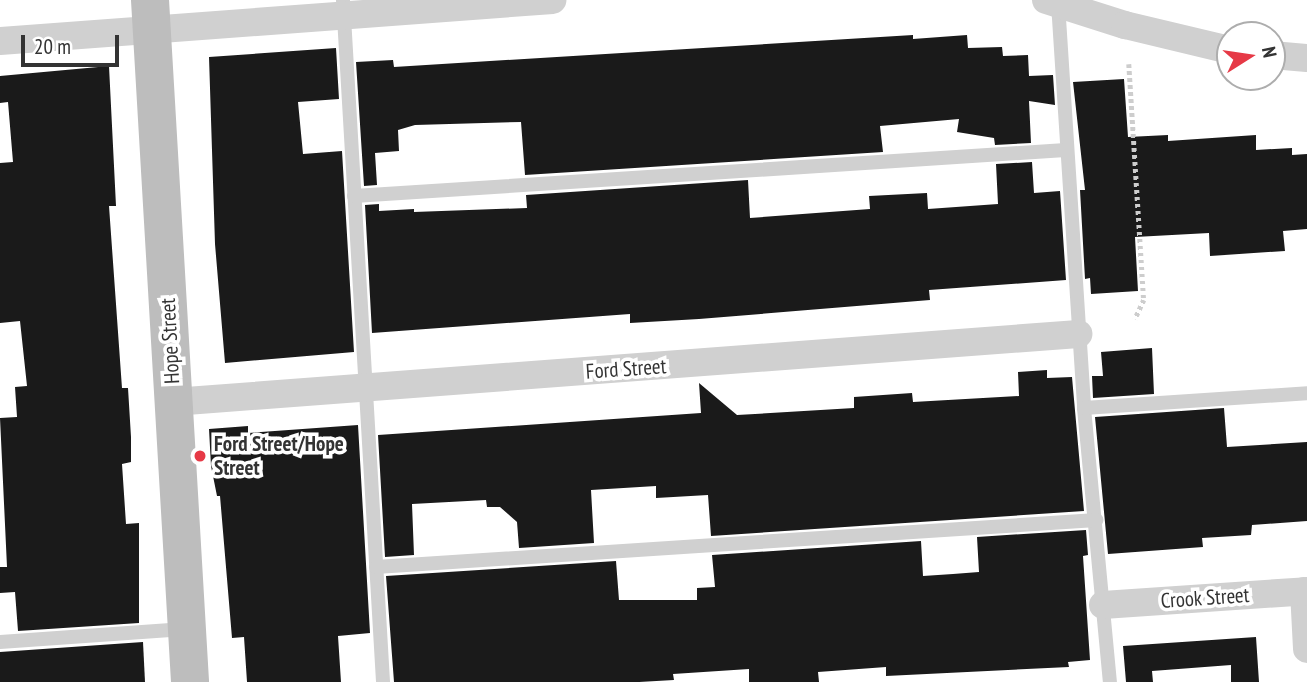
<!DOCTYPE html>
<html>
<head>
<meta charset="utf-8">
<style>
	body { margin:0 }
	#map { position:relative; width:1307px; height:682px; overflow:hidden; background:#fff; font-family:"PT Sans Narrow",sans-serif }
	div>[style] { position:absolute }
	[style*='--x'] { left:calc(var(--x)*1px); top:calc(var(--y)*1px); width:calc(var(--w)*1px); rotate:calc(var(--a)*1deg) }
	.building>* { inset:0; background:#1a1a1a }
	.path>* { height:4.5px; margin-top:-2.25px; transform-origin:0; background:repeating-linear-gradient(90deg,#cdcdcd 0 3.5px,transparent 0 7px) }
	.lane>* { height:14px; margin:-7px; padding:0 7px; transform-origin:7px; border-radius:7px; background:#d0d0d0 }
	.street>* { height:28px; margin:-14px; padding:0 14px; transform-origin:14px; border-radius:14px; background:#d0d0d0 }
	.secondary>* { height:38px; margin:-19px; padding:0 19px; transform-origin:19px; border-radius:19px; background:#bdbdbd }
	.dots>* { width:19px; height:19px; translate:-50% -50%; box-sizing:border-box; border:4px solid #fff; border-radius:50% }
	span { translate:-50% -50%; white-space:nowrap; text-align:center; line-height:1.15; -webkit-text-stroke:7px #fff; paint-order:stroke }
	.street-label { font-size:21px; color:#333 }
	.poi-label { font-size:21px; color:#333; font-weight:700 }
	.left { translate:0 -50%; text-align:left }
	.north { position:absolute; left:1216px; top:21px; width:70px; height:70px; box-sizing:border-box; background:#fff; border:2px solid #adadad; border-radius:50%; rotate:78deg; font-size:19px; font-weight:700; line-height:28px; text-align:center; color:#333 }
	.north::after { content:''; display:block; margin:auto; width:24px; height:32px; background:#e63946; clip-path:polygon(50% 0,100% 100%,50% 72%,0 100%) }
	.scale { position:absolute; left:21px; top:35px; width:98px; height:32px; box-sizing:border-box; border:4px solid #333; border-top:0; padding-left:9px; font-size:21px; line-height:24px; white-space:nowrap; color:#333; -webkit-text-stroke:5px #fff; paint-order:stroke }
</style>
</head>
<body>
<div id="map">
	<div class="building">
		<i style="clip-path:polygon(913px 35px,913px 39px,967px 35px,968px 48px,1002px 47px,1003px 56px,1028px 55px,1029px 76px,1053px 75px,1055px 105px,1029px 101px,1031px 143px,995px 145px,994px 138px,957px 132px,959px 119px,880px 126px,883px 152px,525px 175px,521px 122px,415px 125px,398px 130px,399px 151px,375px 153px,377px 185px,364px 186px,356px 62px,393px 60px,394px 67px)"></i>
		<i style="clip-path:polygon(336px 48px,339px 99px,298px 102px,303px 154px,342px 151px,354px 352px,225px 363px,215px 244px,209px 57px)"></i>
		<i style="clip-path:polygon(109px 66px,116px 206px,109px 206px,122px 388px,128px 388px,131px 437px,131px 462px,122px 464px,126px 524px,139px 523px,139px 623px,18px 631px,15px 592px,0 593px,0 567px,7px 567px,0 418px,17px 417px,15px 387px,27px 386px,20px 321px,0 323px,0 163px,13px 162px,8px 102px,0 103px,0 76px)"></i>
		<i style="clip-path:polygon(1124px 79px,1128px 137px,1168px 135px,1168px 141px,1256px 135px,1256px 150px,1292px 148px,1292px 155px,1307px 154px,1307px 229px,1283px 231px,1285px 251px,1210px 256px,1209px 233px,1135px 237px,1138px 291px,1091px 294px,1090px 278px,1085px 279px,1080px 190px,1085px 190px,1073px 82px)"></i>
		<i style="clip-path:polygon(1032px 162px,1034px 193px,1060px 191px,1066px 280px,929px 290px,930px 300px,699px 319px,630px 323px,630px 314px,372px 333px,365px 205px,379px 204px,379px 211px,414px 209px,414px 212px,527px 208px,526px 195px,748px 180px,750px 218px,870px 209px,869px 196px,927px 193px,928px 209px,998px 204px,996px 164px)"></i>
		<i style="clip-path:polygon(1152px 348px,1154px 394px,1093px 398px,1092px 376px,1103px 376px,1101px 352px)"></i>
		<i style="clip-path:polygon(1047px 370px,1047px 378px,1072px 377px,1084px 511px,711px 536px,708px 495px,656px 498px,656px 486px,591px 490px,594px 543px,519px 548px,517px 522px,500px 507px,487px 507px,486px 500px,412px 504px,414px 555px,385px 557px,378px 435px,701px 413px,699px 383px,737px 415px,854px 408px,854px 397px,912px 393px,913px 402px,1019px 396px,1018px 372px)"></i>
		<i style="clip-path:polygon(1224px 408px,1227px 447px,1307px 442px,1307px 521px,1252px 525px,1251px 535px,1202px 538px,1203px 547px,1108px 554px,1095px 417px)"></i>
		<i style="clip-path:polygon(358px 425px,370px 633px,338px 636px,341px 682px,247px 682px,244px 637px,232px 638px,220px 496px,217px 496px,211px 466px,209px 429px,248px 426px,248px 433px)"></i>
		<i style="clip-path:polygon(1086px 530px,1088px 555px,1083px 556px,1090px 660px,1068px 662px,1069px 667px,886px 676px,886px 667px,818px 672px,819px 682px,749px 682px,749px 669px,673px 674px,674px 680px,639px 682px,394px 682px,386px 576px,616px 561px,619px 600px,697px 600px,697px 588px,715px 587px,712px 555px,921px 541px,923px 576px,953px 574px,979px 572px,977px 537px)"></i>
		<i style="clip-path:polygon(1256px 637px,1259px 682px,1231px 682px,1231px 665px,1152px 671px,1153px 682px,1126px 682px,1123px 646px)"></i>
		<i style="clip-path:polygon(143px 642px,145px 682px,0 682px,0 652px)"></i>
	</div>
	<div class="path">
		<i style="--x:1129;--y:64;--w:236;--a:86.4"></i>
		<i style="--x:1144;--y:300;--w:21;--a:115"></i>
	</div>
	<div class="lane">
		<i style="--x:343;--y:0;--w:683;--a:86.64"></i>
		<i style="--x:1058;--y:3;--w:406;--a:86.3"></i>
		<i style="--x:1084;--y:408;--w:275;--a:84.6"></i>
		<i style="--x:354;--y:196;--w:713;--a:-3.7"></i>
		<i style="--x:1084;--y:408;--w:224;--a:-3.8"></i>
		<i style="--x:376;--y:567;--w:722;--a:-3.73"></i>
		<i style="--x:0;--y:642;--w:185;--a:-4"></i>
	</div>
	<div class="street">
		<i style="--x:1046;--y:0;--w:83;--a:17.6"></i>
		<i style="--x:1125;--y:25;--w:108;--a:13.4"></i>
		<i style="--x:0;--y:41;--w:554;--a:-4.25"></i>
		<i style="--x:1272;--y:55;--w:35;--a:5"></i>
		<i style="--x:173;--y:402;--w:908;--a:-4.3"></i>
		<i style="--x:1304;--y:591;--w:58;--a:87"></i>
		<i style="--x:1103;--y:605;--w:204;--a:-3.9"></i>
	</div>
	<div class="secondary">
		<i style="--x:150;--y:0;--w:683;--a:86.64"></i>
	</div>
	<div class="dots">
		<i style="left:200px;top:456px;background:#e63946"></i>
	</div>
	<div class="street-label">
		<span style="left:170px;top:341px;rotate:-93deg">Hope Street</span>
		<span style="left:626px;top:369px;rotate:-4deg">Ford Street</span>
		<span style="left:1205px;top:598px;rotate:-4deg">Crook Street</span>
	</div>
	<div class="poi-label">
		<span class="left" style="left:214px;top:456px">Ford Street/Hope<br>Street</span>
	</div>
	<div class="north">N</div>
	<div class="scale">20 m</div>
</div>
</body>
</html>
